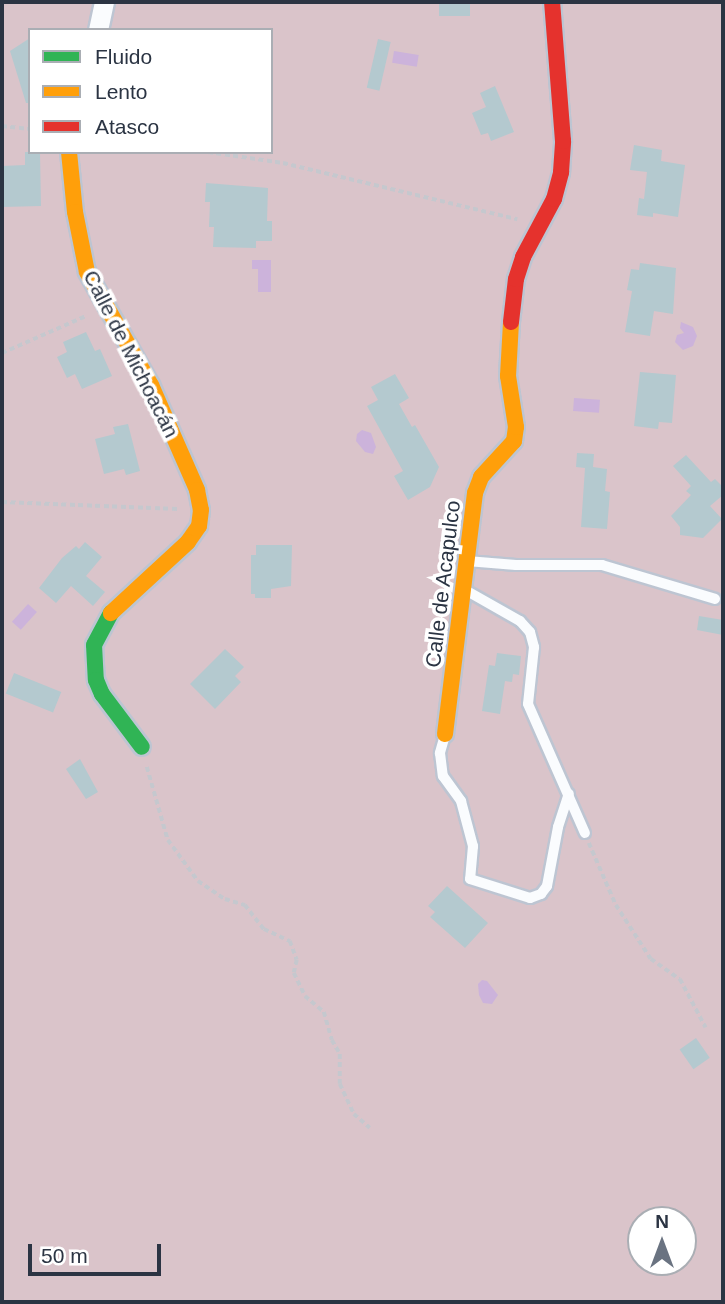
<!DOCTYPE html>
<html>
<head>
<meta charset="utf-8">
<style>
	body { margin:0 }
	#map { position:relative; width:725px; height:1304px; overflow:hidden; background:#e0e8f5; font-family:Arial,sans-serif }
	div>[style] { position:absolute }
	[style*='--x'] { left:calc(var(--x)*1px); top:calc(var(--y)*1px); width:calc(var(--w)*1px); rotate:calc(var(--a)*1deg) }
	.green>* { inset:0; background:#dac4ca }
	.water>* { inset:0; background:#ccb3db; transform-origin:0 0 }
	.building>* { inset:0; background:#b4c9cf; transform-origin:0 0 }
	.path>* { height:3.5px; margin-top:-1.75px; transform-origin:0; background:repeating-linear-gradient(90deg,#c5c8ce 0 5px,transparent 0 8.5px) }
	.roads { filter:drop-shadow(2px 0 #bdc5d2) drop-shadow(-2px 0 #bdc5d2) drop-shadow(0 2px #bdc5d2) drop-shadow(0 -2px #bdc5d2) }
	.lane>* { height:10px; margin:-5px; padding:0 5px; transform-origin:5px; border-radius:5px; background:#fafcfe }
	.street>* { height:19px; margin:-9.5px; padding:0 9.5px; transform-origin:9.5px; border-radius:9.5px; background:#fafcfe }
	.fast>* { height:16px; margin:-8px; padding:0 8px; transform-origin:8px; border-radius:8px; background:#30b455 }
	.slow>* { height:16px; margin:-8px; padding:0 8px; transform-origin:8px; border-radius:8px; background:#ff9f0a }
	.jam>* { height:16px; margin:-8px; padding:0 8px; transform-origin:8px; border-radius:8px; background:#e5322d }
	span { translate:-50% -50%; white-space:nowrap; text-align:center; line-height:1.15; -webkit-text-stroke:7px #fff; paint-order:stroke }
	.street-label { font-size:21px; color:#2b3443 }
	.frame { position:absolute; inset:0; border:4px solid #2b3443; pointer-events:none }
	.legend { position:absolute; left:28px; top:28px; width:245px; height:126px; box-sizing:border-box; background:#fff; border:2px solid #aaaeb4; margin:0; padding:9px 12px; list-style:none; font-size:21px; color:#2b3443 }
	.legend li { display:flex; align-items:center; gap:14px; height:35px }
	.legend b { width:35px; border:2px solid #aaaeb4 }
	.north { position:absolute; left:627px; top:1206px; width:70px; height:70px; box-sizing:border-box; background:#fff; border:2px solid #aaaeb4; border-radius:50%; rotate:0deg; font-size:19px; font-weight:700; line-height:28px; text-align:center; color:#2b3443 }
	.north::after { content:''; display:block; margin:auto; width:24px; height:32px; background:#6a7381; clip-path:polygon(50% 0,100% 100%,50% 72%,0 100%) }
	.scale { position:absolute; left:28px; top:1244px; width:133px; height:32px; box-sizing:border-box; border:4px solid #2b3443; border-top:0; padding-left:9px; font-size:21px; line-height:24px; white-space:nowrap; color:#2b3443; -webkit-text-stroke:5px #fff; paint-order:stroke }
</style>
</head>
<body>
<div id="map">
	<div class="green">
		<i style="clip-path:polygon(evenodd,2px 2px,723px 2px,723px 1302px,2px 1302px,2px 2px,30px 30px,271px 30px,271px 152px,30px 152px,30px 30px,2px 2px,641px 1220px,683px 1220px,683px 1262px,641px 1262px,641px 1220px)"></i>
	</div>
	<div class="water">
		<i style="left:394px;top:51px;width:25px;height:12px;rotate:9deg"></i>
		<i style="clip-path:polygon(252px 260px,271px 260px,271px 292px,258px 292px,258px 269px,252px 269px)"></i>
		<i style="clip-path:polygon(681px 322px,693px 327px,697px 336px,693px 346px,683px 350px,675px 342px,677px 335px,684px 333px,680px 328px)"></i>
		<i style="left:574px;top:398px;width:26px;height:13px;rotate:4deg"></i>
		<i style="clip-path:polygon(362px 430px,371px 433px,376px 447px,373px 454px,365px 452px,356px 441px,357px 434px)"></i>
		<i style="left:28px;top:604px;width:12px;height:24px;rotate:42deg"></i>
		<i style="clip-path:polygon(482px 980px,487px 981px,498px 995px,492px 1004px,483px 1003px,479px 995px,478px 984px)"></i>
	</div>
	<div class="building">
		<i style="left:439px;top:2px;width:31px;height:14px"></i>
		<i style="clip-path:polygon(30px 38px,30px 103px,26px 103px,10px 51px)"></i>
		<i style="left:378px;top:39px;width:13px;height:50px;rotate:13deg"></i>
		<i style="clip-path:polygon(495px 86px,514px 132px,491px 141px,488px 133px,481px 135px,472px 113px,486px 107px,480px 93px)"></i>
		<i style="clip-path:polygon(634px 145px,662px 150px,661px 161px,685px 165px,678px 217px,653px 213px,653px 217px,637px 215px,639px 198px,644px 199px,647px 172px,630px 170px)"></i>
		<i style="clip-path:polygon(25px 152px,40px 152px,41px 206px,2px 207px,2px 166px,25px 165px)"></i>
		<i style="clip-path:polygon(206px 183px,268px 188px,267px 221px,272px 221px,272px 241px,256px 241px,256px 248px,213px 247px,214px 227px,209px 227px,210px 202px,205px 202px)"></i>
		<i style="clip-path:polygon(640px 263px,676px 268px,673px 314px,654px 311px,650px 336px,625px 332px,632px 291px,627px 290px,631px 269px,639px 270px)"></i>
		<i style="clip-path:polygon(86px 332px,95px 351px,100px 349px,112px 376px,82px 389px,75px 374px,67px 378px,57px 357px,67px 352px,63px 342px)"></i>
		<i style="clip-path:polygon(640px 372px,676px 375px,672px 423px,659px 422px,658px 429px,634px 426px)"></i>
		<i style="clip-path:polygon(395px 374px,409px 398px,399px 404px,412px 427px,415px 425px,439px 467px,430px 487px,408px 500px,394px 476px,403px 471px,367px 406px,378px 400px,371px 387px)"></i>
		<i style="clip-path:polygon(128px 424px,140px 471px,126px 475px,124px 469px,104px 474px,95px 439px,115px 434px,113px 427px)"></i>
		<i style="clip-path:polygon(577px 453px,594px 454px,593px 467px,607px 469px,605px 491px,610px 492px,607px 529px,581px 527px,585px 468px,576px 467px)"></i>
		<i style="clip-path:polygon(686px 455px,711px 482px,715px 479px,723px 487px,723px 495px,710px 506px,722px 519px,703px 538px,680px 535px,680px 527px,671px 516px,691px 495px,686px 491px,691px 486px,673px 466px)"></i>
		<i style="clip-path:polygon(85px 542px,102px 557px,86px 576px,105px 592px,93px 606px,71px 586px,56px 603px,39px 588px,62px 558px,76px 546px,79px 549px)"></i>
		<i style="clip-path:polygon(256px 545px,292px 545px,291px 586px,271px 589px,271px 598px,255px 598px,255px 594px,251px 594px,251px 555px,256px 555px)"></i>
		<i style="clip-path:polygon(699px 616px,723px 620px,723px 635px,697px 630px)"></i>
		<i style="clip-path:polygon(225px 649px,244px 667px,235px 676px,241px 682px,215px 709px,190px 684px)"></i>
		<i style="clip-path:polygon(497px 653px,521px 656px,519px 675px,513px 674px,512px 682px,505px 681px,500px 714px,482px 711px,489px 665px,495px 666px)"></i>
		<i style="left:14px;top:673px;width:51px;height:22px;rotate:22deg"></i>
		<i style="clip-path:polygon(80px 759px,98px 792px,86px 799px,66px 769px)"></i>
		<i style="clip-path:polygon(447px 886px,488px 923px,465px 948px,430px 917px,435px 912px,428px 906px)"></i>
		<i style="left:696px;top:1038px;width:24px;height:20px;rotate:55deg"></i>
	</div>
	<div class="path">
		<i style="--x:2;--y:126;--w:28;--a:6"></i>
		<i style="--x:208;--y:152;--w:76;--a:8.3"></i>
		<i style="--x:283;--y:163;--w:241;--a:13.5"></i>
		<i style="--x:2;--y:353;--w:92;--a:-23.8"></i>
		<i style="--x:2;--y:502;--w:176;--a:2.3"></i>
		<i style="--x:147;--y:767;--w:76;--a:74"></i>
		<i style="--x:168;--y:840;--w:51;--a:53.8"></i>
		<i style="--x:198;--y:881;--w:32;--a:34"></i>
		<i style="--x:225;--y:899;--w:21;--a:17"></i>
		<i style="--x:245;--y:905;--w:31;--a:52"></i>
		<i style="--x:264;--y:929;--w:29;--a:25"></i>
		<i style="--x:290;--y:941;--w:20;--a:70"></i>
		<i style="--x:297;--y:960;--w:13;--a:103"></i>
		<i style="--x:294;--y:973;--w:25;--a:64"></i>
		<i style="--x:305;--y:996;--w:25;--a:40"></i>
		<i style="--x:324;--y:1012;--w:29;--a:74"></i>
		<i style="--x:332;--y:1040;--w:16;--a:60"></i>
		<i style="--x:340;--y:1054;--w:30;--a:90"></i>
		<i style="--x:340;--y:1084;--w:33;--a:65"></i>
		<i style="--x:354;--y:1114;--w:21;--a:41"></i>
		<i style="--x:589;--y:843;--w:68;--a:66.5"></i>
		<i style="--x:616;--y:905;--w:64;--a:57.1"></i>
		<i style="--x:651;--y:959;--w:35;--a:35"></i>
		<i style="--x:680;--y:979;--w:55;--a:62"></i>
	</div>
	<div class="roads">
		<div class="lane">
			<i style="--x:467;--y:561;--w:49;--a:4.7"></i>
			<i style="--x:516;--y:565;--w:86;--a:0"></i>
			<i style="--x:602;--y:565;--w:118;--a:16.7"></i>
			<i style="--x:467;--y:591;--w:61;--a:29.5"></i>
			<i style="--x:520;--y:621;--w:15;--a:48"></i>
			<i style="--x:530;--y:632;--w:16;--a:75"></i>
			<i style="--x:534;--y:647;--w:57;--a:96"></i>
			<i style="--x:528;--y:704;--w:141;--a:66.2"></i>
			<i style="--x:445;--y:735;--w:19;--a:106"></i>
			<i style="--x:440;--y:753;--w:23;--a:83"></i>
			<i style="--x:443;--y:776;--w:31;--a:54"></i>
			<i style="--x:461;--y:801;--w:47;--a:75.1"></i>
			<i style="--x:473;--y:846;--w:33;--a:95"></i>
			<i style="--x:470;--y:879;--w:63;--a:17.6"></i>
			<i style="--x:530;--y:898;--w:12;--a:-20"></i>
			<i style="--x:541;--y:894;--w:10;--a:-53"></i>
			<i style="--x:547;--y:886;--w:60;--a:-79.4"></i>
			<i style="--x:558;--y:827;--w:35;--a:-72"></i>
		</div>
		<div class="street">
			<i style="--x:98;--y:30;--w:29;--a:-78"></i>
		</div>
		<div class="fast">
			<i style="--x:111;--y:613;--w:36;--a:118"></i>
			<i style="--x:94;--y:645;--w:35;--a:87"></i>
			<i style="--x:96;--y:680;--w:15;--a:67"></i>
			<i style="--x:102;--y:694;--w:66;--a:53"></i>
		</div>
		<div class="slow">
			<i style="--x:69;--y:152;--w:60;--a:84.3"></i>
			<i style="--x:75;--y:212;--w:61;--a:78.7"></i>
			<i style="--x:87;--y:272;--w:130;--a:60.5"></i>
			<i style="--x:151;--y:385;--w:115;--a:66.3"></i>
			<i style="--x:197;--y:490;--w:20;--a:79"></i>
			<i style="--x:201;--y:510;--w:16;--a:97"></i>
			<i style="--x:199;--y:526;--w:19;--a:125"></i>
			<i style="--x:188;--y:542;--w:105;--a:137.3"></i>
			<i style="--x:445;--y:734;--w:243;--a:-82.9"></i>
			<i style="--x:475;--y:493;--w:17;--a:-69"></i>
			<i style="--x:481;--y:477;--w:49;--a:-47.5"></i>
			<i style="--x:514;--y:441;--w:14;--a:-82"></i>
			<i style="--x:516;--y:427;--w:52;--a:-98.9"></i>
			<i style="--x:508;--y:376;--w:54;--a:-86.8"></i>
		</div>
		<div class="jam">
			<i style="--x:511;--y:322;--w:43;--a:-83.4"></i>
			<i style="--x:516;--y:279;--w:23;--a:-72"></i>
			<i style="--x:523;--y:257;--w:66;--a:-61.9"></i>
			<i style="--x:554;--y:199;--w:28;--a:-75"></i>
			<i style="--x:561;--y:172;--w:31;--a:-86"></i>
			<i style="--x:563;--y:141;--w:139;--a:-94.5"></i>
		</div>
	</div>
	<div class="street-label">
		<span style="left:131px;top:354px;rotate:63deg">Calle de Michoacán</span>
		<span style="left:443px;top:584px;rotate:-83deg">Calle de Acapulco</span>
	</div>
	<div class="frame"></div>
	<ul class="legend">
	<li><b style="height:9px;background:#30b455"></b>Fluido</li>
	<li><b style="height:9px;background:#ff9f0a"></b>Lento</li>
	<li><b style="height:9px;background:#e5322d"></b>Atasco</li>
	</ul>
	<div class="north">N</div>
	<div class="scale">50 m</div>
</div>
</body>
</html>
